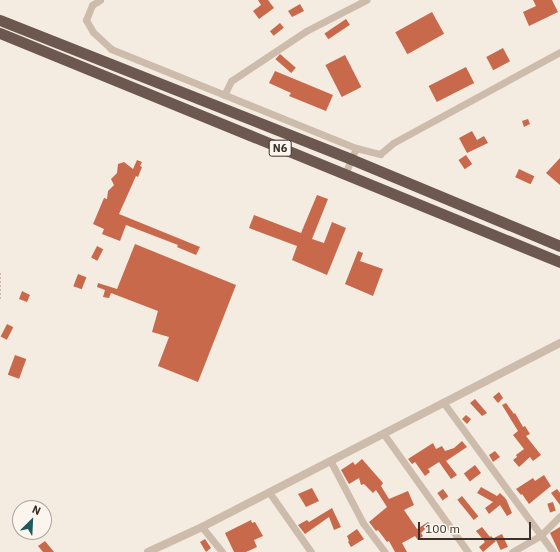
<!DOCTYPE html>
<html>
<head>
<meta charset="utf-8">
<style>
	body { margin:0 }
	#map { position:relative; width:560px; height:552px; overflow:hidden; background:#f4ebe1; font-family:"IBM Plex Sans",sans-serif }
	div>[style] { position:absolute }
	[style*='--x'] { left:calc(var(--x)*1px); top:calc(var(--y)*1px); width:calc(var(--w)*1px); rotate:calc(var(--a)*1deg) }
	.building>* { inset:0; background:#c8694b; transform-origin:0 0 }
	.path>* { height:1.5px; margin-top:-0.75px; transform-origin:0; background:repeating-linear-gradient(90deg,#b9a596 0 2px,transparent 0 4px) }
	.minor>* { height:7px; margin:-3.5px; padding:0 3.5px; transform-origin:3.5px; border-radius:3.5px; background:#cdbbac }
	.tertiary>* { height:8px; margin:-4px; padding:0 4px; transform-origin:4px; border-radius:4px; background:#cdbbac }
	.trunk>* { height:11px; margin:-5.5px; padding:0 5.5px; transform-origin:5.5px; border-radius:5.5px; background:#6c584f }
	span { translate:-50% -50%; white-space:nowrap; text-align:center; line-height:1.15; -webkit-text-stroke:4px #fbf5ee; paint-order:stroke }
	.shield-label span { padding:1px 3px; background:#fbf5ee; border:1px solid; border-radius:3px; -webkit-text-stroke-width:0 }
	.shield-label { font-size:11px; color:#3b302b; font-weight:700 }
	.north { position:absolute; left:12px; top:500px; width:40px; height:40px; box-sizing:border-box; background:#fbf5ee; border:1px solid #aea6a0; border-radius:50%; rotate:24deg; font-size:11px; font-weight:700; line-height:16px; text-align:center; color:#3b302b }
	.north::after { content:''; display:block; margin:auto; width:14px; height:18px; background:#1f5a5e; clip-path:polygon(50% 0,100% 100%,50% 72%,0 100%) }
	.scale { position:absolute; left:418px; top:522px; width:113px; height:18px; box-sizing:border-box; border:2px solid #3b302b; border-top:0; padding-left:5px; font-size:12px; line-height:14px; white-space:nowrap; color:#3b302b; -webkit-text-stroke:3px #fbf5ee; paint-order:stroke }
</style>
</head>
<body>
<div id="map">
	<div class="building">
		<i style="clip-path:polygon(258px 0,268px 0,274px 8px,259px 19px,253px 11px,261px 5px)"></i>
		<i style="clip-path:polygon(533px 0,552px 0,558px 12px,529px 26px,523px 12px,536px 6px)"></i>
		<i style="clip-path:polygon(300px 4px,304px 11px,292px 17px,288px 11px)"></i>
		<i style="left:432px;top:12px;width:25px;height:42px;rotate:61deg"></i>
		<i style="left:346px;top:19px;width:7px;height:26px;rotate:56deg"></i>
		<i style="left:280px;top:23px;width:6px;height:13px;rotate:51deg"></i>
		<i style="left:503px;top:48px;width:15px;height:19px;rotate:62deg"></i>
		<i style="left:280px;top:54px;width:21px;height:7px;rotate:41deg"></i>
		<i style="left:345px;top:55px;width:36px;height:22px;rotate:63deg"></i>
		<i style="left:466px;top:67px;width:18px;height:42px;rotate:63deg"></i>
		<i style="clip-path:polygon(275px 71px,333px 95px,326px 111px,289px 96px,291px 93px,269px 83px)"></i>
		<i style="clip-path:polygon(528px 119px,530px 124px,524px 127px,522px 121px)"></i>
		<i style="clip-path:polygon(472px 131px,477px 140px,484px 136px,488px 143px,467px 153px,459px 138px)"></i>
		<i style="left:466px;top:155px;width:11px;height:9px;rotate:56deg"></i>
		<i style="clip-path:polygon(560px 158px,560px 185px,546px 173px)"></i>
		<i style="clip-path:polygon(137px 160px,142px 162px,140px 166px,142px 167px,138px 177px,136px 176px,119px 214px,200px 247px,196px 255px,177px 247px,178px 245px,126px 225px,120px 241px,102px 234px,104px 229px,93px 224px,104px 198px,107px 199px,108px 191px,114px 185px,111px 179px,117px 173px,118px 164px,124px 162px,133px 169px)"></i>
		<i style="left:519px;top:169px;width:17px;height:9px;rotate:25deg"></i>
		<i style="clip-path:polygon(317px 195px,328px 199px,312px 239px,324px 243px,332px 222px,346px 228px,327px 275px,292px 260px,297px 246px,249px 228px,254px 215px,301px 233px)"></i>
		<i style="clip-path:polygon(135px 244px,236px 285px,198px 382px,158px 366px,169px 337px,152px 332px,158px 311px,111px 293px,109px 298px,103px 297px,105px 290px,97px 287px,98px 283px,117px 289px)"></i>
		<i style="left:97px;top:246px;width:7px;height:13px;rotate:27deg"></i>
		<i style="clip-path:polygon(358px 251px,363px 253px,360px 261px,383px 269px,373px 296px,345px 284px)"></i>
		<i style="left:78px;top:274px;width:9px;height:13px;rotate:21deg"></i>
		<i style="clip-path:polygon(22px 291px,30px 295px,27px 302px,19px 299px)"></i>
		<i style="left:7px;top:324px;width:7px;height:14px;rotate:27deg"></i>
		<i style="left:15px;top:355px;width:12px;height:21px;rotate:20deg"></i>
		<i style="clip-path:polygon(499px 392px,503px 398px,498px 403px,493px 397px)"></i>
		<i style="clip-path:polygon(475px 399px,487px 413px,482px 416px,470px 403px)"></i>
		<i style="clip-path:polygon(506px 403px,514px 414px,515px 413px,523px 427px,525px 426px,530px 434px,526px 436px,541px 455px,533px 461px,530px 457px,519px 467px,513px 460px,517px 457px,516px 455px,524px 449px,513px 435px,518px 431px,502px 405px)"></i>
		<i style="clip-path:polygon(466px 415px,471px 419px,467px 424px,462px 419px)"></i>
		<i style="clip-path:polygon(462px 441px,467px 447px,446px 461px,457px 475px,451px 479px,439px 462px,428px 469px,430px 472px,425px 476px,415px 462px,412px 464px,408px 459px,433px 443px,436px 449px,442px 446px,445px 451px,454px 448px)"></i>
		<i style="clip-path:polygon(495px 451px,500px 457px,493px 462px,489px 455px)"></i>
		<i style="clip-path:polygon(362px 459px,383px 483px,381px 486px,389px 499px,408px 491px,414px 505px,404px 510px,417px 529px,428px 522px,430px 524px,421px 533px,423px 536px,418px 540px,415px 536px,402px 543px,407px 552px,395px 552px,389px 541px,387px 542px,378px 530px,376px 531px,369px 522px,387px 507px,376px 490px,373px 493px,364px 484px,361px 485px,359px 478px,349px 484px,341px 470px,353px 462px,355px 465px)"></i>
		<i style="left:475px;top:465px;width:10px;height:14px;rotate:53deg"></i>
		<i style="clip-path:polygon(544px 475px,551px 486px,529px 504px,522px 494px,521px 495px,516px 489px,533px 478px,535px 481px)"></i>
		<i style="clip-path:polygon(481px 487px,497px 496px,500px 493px,506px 499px,512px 513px,507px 516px,500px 505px,489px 514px,485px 508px,493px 502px,477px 493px)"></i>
		<i style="clip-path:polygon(312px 488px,319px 501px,306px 507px,298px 494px)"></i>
		<i style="left:443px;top:489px;width:9px;height:7px;rotate:54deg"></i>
		<i style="clip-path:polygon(557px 489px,560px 493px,560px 505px,551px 493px)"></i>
		<i style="left:462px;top:496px;width:26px;height:6px;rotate:51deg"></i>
		<i style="left:553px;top:502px;width:9px;height:6px;rotate:72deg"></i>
		<i style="clip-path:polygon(332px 508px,341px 527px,334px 530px,329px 517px,305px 534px,298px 525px,307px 520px,309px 522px)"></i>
		<i style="clip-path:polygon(44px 513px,51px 515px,44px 532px)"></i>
		<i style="clip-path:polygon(251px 520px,252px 523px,255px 522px,263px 536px,254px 540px,257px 547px,246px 552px,234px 552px,225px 533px)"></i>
		<i style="clip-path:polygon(482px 527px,490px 537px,491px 536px,496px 541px,483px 552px,479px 547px,485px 542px,476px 531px)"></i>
		<i style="clip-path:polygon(560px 527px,560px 552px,559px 552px,550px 533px)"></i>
		<i style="clip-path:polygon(357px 529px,364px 539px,351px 547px,348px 542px,349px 541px,347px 536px)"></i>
		<i style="left:502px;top:534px;width:14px;height:8px;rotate:65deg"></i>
		<i style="clip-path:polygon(205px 539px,211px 548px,206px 552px,200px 542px)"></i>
		<i style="clip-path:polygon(45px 541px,54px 552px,43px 552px,38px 546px)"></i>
	</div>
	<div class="path">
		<i style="--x:0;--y:273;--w:26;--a:90"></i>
	</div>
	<div class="minor">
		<i style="--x:100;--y:0;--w:9;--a:148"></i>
		<i style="--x:92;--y:5;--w:16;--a:112"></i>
		<i style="--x:86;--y:20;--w:14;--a:60"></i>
		<i style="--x:93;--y:32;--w:25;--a:43"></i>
		<i style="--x:111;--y:49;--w:264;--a:22"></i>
		<i style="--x:356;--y:148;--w:28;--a:113"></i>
		<i style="--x:224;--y:95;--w:16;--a:-63"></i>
		<i style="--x:231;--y:81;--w:90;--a:-33.7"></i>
		<i style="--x:306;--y:31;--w:68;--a:-27.3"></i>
		<i style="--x:356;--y:148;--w:25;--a:14"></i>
		<i style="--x:380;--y:154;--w:17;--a:-40"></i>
		<i style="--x:393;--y:143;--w:190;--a:-28.6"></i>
		<i style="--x:443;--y:402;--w:186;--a:53.7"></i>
		<i style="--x:383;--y:433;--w:146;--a:54.5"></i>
		<i style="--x:331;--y:462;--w:69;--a:62.3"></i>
		<i style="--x:363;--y:523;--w:36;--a:53"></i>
		<i style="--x:269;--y:492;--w:73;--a:55"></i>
		<i style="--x:202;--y:527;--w:32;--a:51"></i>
		<i style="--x:512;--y:552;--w:34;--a:-30"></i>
		<i style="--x:541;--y:535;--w:27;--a:-45"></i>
	</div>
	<div class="tertiary">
		<i style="--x:148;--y:552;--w:60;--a:-24.8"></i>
		<i style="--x:202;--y:527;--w:403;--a:-27.2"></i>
	</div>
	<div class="trunk">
		<i style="--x:0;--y:20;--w:378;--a:21.6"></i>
		<i style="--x:351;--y:159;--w:226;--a:22.6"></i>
		<i style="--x:0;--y:33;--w:605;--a:22.24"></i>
	</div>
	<div class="shield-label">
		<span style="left:280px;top:148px">N6</span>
	</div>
	<div class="north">N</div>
	<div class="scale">100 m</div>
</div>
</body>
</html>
